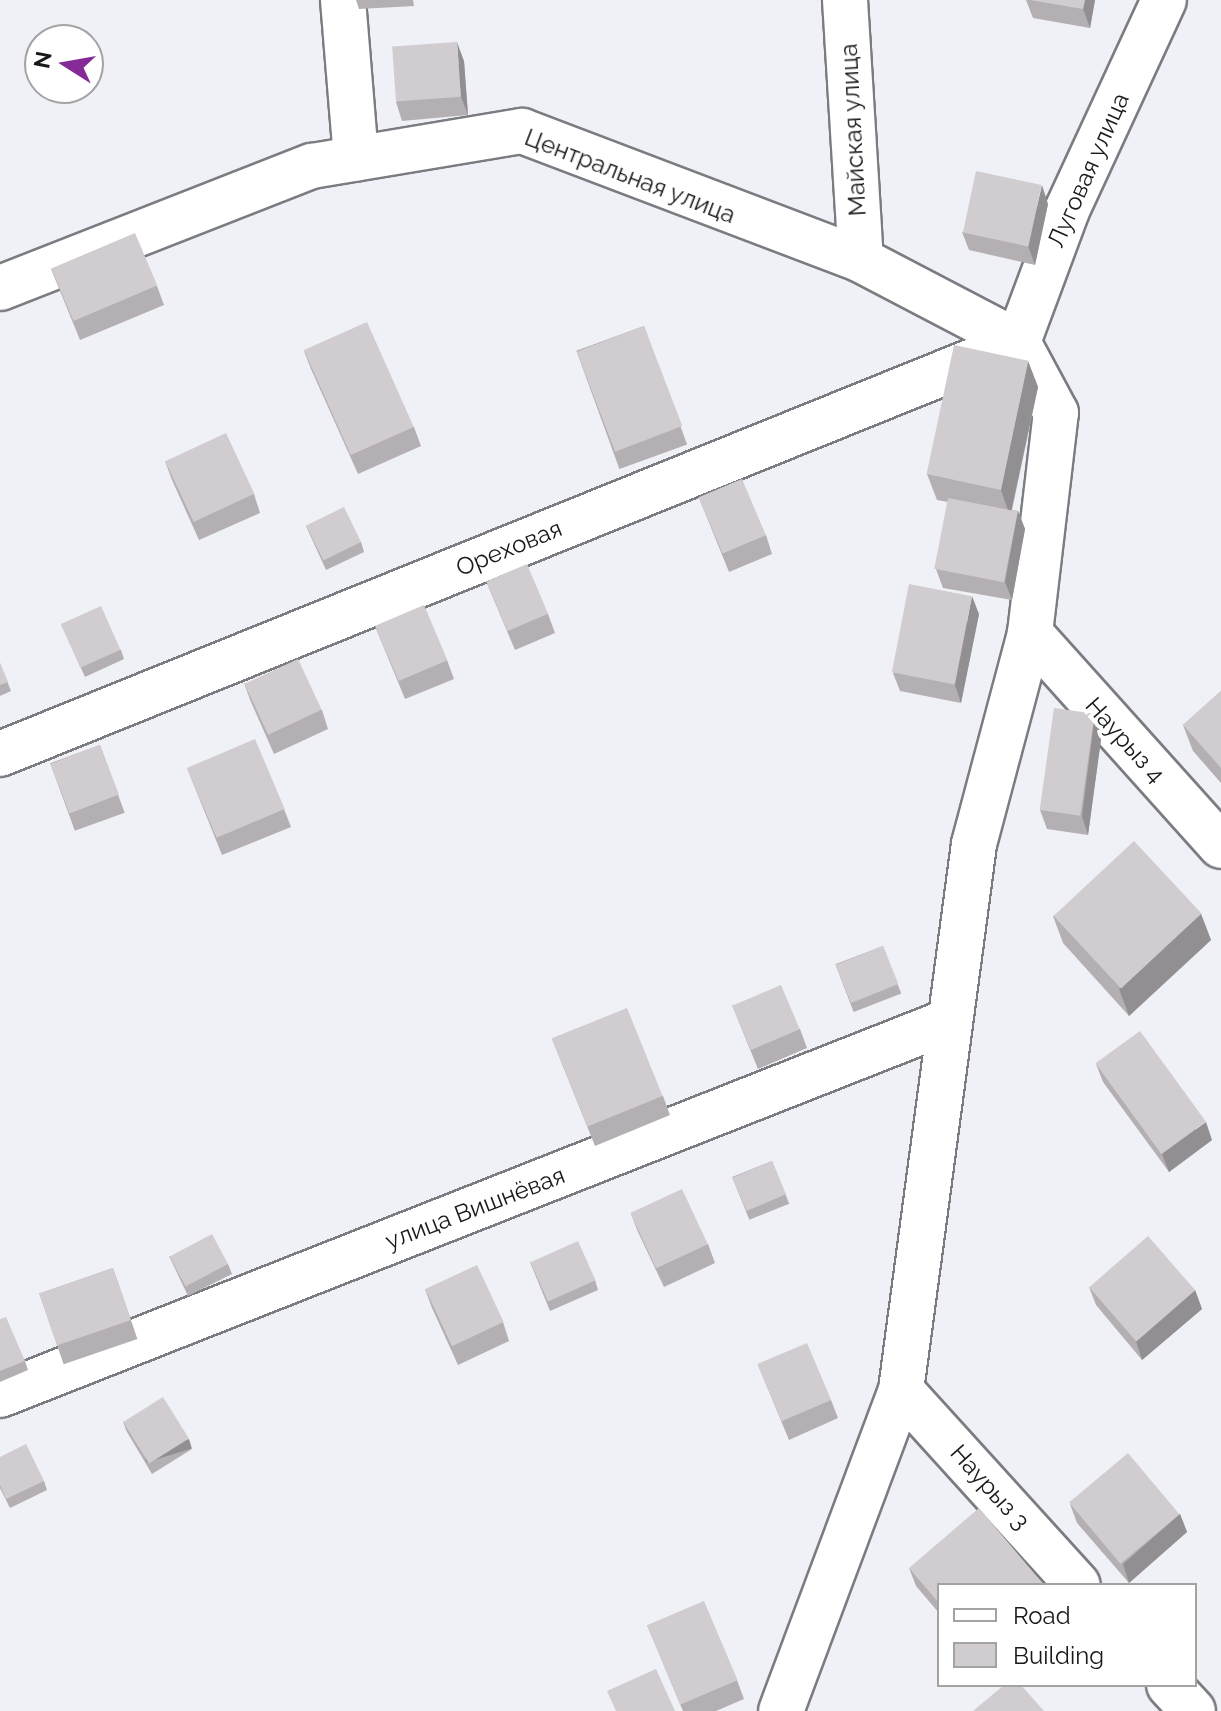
<!DOCTYPE html>
<html>
<head>
<meta charset="utf-8">
<style>
	body { margin:0 }
	#map { position:relative; width:1221px; height:1711px; overflow:hidden; background:#eff1f7; font-family:Raleway,sans-serif }
	div>[style] { position:absolute }
	[style*='--x'] { left:calc(var(--x)*1px); top:calc(var(--y)*1px); width:calc(var(--w)*1px); rotate:calc(var(--a)*1deg) }
	.roads { filter:drop-shadow(2px 0 #7a7c81) drop-shadow(-2px 0 #7a7c81) drop-shadow(0 2px #7a7c81) drop-shadow(0 -2px #7a7c81) }
	.minor>* { height:44px; margin:-22px; padding:0 22px; transform-origin:22px; border-radius:22px; background:#fff }
	.wall>* { inset:0; background:#b4afb3; transform-origin:0 0 }
	.shaded-wall>* { inset:0; background:#928f92; transform-origin:0 0 }
	.building>* { inset:0; background:#d1ccd0; transform-origin:0 0 }
	span { translate:-50% -50%; white-space:nowrap; text-align:center; line-height:1.15; -webkit-text-stroke:8px #fff; paint-order:stroke }
	.street-label { font-size:24px; color:#18191b }
	.legend { position:absolute; left:937px; top:1583px; width:260px; height:104px; box-sizing:border-box; background:#fff; border:2px solid #a3a3a4; margin:0; padding:10px 14px; list-style:none; font-size:24px; color:#18191b }
	.legend li { display:flex; align-items:center; gap:16px; height:40px }
	.legend b { width:40px; border:2px solid #a3a3a4 }
	.north { position:absolute; left:24px; top:24px; width:80px; height:80px; box-sizing:border-box; background:#fff; border:2px solid #a3a3a4; border-radius:50%; rotate:281deg; font-size:22px; font-weight:700; line-height:32px; text-align:center; color:#18191b }
	.north::after { content:''; display:block; margin:auto; width:28px; height:36px; background:#852a97; clip-path:polygon(50% 0,100% 100%,50% 72%,0 100%) }
</style>
</head>
<body>
<div id="map">
	<div class="roads">
		<div class="minor">
			<i style="--x:343;--y:0;--w:159;--a:85.3"></i>
			<i style="--x:845;--y:0;--w:260;--a:86.5"></i>
			<i style="--x:0;--y:288;--w:335;--a:-21.4"></i>
			<i style="--x:312;--y:166;--w:213;--a:-9.5"></i>
			<i style="--x:522;--y:131;--w:363;--a:20.8"></i>
			<i style="--x:861;--y:260;--w:177;--a:27.6"></i>
			<i style="--x:1018;--y:342;--w:141;--a:-69.6"></i>
			<i style="--x:1067;--y:210;--w:231;--a:-65.2"></i>
			<i style="--x:1030;--y:633;--w:286;--a:48.1"></i>
			<i style="--x:0;--y:754;--w:1084;--a:-22"></i>
			<i style="--x:901;--y:1390;--w:263;--a:47.8"></i>
			<i style="--x:0;--y:1395;--w:1020;--a:-21.51"></i>
			<i style="--x:1169;--y:1685;--w:35;--a:47"></i>
			<i style="--x:781;--y:1711;--w:343;--a:-69.5"></i>
			<i style="--x:901;--y:1390;--w:551;--a:-82.38"></i>
			<i style="--x:974;--y:844;--w:218;--a:-75.1"></i>
			<i style="--x:1030;--y:633;--w:222;--a:-83.3"></i>
			<i style="--x:1056;--y:413;--w:81;--a:-118.2"></i>
		</div>
	</div>
	<div class="wall">
		<i style="clip-path:polygon(356px 0,413px 0,414px 6px,359px 9px)"></i>
		<i style="clip-path:polygon(1026px 0,1095px 0,1090px 28px,1033px 18px)"></i>
		<i style="clip-path:polygon(464px 61px,468px 115px,402px 121px,396px 102px)"></i>
		<i style="clip-path:polygon(1048px 204px,1035px 265px,969px 250px,962px 232px)"></i>
		<i style="clip-path:polygon(51px 269px,157px 286px,164px 305px,80px 340px)"></i>
		<i style="left:644px;top:326px;width:126px;height:72px;rotate:70deg"></i>
		<i style="clip-path:polygon(304px 351px,414px 427px,421px 446px,358px 474px,311px 369px)"></i>
		<i style="clip-path:polygon(1028px 361px,1038px 387px,1012px 510px,1018px 511px,1025px 529px,1012px 600px,943px 588px,936px 569px,948px 502px,937px 500px,927px 474px)"></i>
		<i style="clip-path:polygon(165px 461px,254px 494px,260px 513px,199px 540px,172px 480px)"></i>
		<i style="clip-path:polygon(699px 498px,766px 535px,772px 554px,729px 572px)"></i>
		<i style="clip-path:polygon(306px 526px,361px 542px,364px 552px,326px 570px)"></i>
		<i style="clip-path:polygon(486px 581px,548px 614px,555px 633px,515px 650px)"></i>
		<i style="clip-path:polygon(979px 614px,961px 703px,900px 691px,893px 673px)"></i>
		<i style="clip-path:polygon(61px 624px,121px 650px,124px 659px,85px 677px)"></i>
		<i style="clip-path:polygon(375px 626px,447px 660px,454px 679px,405px 699px)"></i>
		<i style="clip-path:polygon(0 663px,11px 691px,0 696px)"></i>
		<i style="clip-path:polygon(244px 683px,322px 710px,328px 729px,274px 754px,251px 702px)"></i>
		<i style="clip-path:polygon(1221px 691px,1221px 783px,1193px 751px,1183px 725px)"></i>
		<i style="clip-path:polygon(1095px 714px,1102px 732px,1088px 835px,1047px 829px,1040px 810px)"></i>
		<i style="left:100px;top:745px;width:72px;height:53px;rotate:70deg"></i>
		<i style="clip-path:polygon(187px 768px,284px 809px,291px 827px,222px 855px)"></i>
		<i style="clip-path:polygon(1201px 914px,1211px 940px,1129px 1016px,1063px 943px,1053px 916px)"></i>
		<i style="left:883px;top:946px;width:51px;height:51px;rotate:69deg"></i>
		<i style="clip-path:polygon(732px 1005px,800px 1029px,807px 1048px,758px 1069px)"></i>
		<i style="clip-path:polygon(552px 1039px,663px 1096px,670px 1115px,595px 1146px)"></i>
		<i style="clip-path:polygon(1096px 1064px,1212px 1140px,1169px 1172px,1103px 1082px)"></i>
		<i style="left:772px;top:1161px;width:46px;height:43px;rotate:68deg"></i>
		<i style="clip-path:polygon(631px 1214px,708px 1244px,715px 1263px,664px 1287px,638px 1232px)"></i>
		<i style="clip-path:polygon(169px 1256px,228px 1264px,232px 1274px,188px 1296px)"></i>
		<i style="clip-path:polygon(530px 1262px,595px 1280px,598px 1290px,550px 1311px)"></i>
		<i style="left:113px;top:1268px;width:75px;height:78px;rotate:71deg"></i>
		<i style="clip-path:polygon(1089px 1287px,1195px 1290px,1202px 1309px,1142px 1360px,1096px 1305px)"></i>
		<i style="clip-path:polygon(425px 1289px,503px 1322px,509px 1341px,458px 1365px,432px 1308px)"></i>
		<i style="clip-path:polygon(0 1319px,25px 1361px,28px 1370px,0 1382px)"></i>
		<i style="clip-path:polygon(758px 1365px,831px 1400px,838px 1418px,789px 1440px)"></i>
		<i style="clip-path:polygon(123px 1422px,192px 1449px,152px 1474px,127px 1432px)"></i>
		<i style="clip-path:polygon(0 1457px,44px 1481px,47px 1490px,10px 1508px,0 1488px)"></i>
		<i style="clip-path:polygon(1070px 1504px,1180px 1514px,1187px 1532px,1129px 1583px,1077px 1523px)"></i>
		<i style="clip-path:polygon(909px 1568px,939px 1585px,939px 1613px,916px 1586px)"></i>
		<i style="clip-path:polygon(647px 1625px,737px 1680px,744px 1699px,716px 1711px,683px 1711px)"></i>
	</div>
	<div class="shaded-wall">
		<i style="clip-path:polygon(1085px 0,1095px 0,1090px 28px,1083px 9px)"></i>
		<i style="clip-path:polygon(457px 42px,464px 61px,468px 115px,461px 97px)"></i>
		<i style="clip-path:polygon(1042px 185px,1048px 204px,1035px 265px,1028px 246px)"></i>
		<i style="clip-path:polygon(1028px 361px,1038px 387px,1010px 516px,1001px 490px)"></i>
		<i style="clip-path:polygon(1018px 511px,1025px 529px,1012px 600px,1005px 582px)"></i>
		<i style="clip-path:polygon(972px 596px,979px 614px,961px 703px,955px 685px)"></i>
		<i style="clip-path:polygon(1095px 714px,1102px 732px,1088px 835px,1082px 816px)"></i>
		<i style="clip-path:polygon(1201px 914px,1211px 940px,1129px 1016px,1119px 989px)"></i>
		<i style="clip-path:polygon(1206px 1122px,1212px 1140px,1169px 1172px,1162px 1154px)"></i>
		<i style="clip-path:polygon(1195px 1290px,1202px 1309px,1142px 1360px,1136px 1341px)"></i>
		<i style="left:189px;top:1439px;width:10px;height:47px;rotate:73deg"></i>
		<i style="clip-path:polygon(1180px 1514px,1187px 1532px,1129px 1583px,1123px 1564px)"></i>
	</div>
	<div class="building">
		<i style="clip-path:polygon(1030px 0,1085px 0,1083px 9px)"></i>
		<i style="left:457px;top:42px;width:55px;height:65px;rotate:86deg"></i>
		<i style="left:976px;top:171px;width:67px;height:63px;rotate:12deg"></i>
		<i style="left:135px;top:233px;width:57px;height:91px;rotate:67deg"></i>
		<i style="left:367px;top:322px;width:115px;height:69px;rotate:66deg"></i>
		<i style="left:644px;top:326px;width:107px;height:72px;rotate:69deg"></i>
		<i style="left:954px;top:345px;width:76px;height:132px;rotate:12deg"></i>
		<i style="left:226px;top:433px;width:67px;height:67px;rotate:65deg"></i>
		<i style="left:742px;top:479px;width:61px;height:47px;rotate:67deg"></i>
		<i style="left:948px;top:498px;width:71px;height:72px;rotate:11deg"></i>
		<i style="left:344px;top:507px;width:39px;height:42px;rotate:64deg"></i>
		<i style="left:527px;top:564px;width:54px;height:44px;rotate:67deg"></i>
		<i style="left:909px;top:584px;width:64px;height:90px;rotate:11deg"></i>
		<i style="left:424px;top:605px;width:60px;height:53px;rotate:67deg"></i>
		<i style="left:101px;top:606px;width:48px;height:44px;rotate:66deg"></i>
		<i style="left:298px;top:659px;width:56px;height:59px;rotate:65deg"></i>
		<i style="clip-path:polygon(0 663px,8px 682px,0 685px)"></i>
		<i style="clip-path:polygon(1221px 691px,1221px 768px,1183px 725px)"></i>
		<i style="left:1054px;top:708px;width:41px;height:103px;rotate:8deg"></i>
		<i style="left:255px;top:739px;width:76px;height:74px;rotate:67deg"></i>
		<i style="left:100px;top:745px;width:53px;height:53px;rotate:69deg"></i>
		<i style="left:1134px;top:841px;width:99px;height:110px;rotate:47deg"></i>
		<i style="left:883px;top:946px;width:41px;height:51px;rotate:68deg"></i>
		<i style="left:781px;top:985px;width:48px;height:53px;rotate:67deg"></i>
		<i style="left:627px;top:1008px;width:95px;height:81px;rotate:68deg"></i>
		<i style="left:1140px;top:1031px;width:112px;height:55px;rotate:54deg"></i>
		<i style="left:772px;top:1161px;width:36px;height:43px;rotate:67deg"></i>
		<i style="left:682px;top:1189px;width:61px;height:57px;rotate:65deg"></i>
		<i style="left:212px;top:1234px;width:34px;height:48px;rotate:62deg"></i>
		<i style="left:1148px;top:1236px;width:72px;height:78px;rotate:49deg"></i>
		<i style="left:578px;top:1241px;width:43px;height:52px;rotate:66deg"></i>
		<i style="left:477px;top:1265px;width:63px;height:57px;rotate:65deg"></i>
		<i style="left:113px;top:1268px;width:55px;height:78px;rotate:71deg"></i>
		<i style="clip-path:polygon(6px 1317px,25px 1361px,0 1371px,0 1319px)"></i>
		<i style="left:807px;top:1343px;width:62px;height:54px;rotate:67deg"></i>
		<i style="left:163px;top:1397px;width:49px;height:47px;rotate:58deg"></i>
		<i style="clip-path:polygon(26px 1444px,44px 1481px,6px 1499px,0 1485px,0 1457px)"></i>
		<i style="left:1128px;top:1453px;width:80px;height:77px;rotate:50deg"></i>
		<i style="clip-path:polygon(979px 1508px,1044px 1585px,939px 1585px,939px 1603px,909px 1568px)"></i>
		<i style="left:704px;top:1601px;width:86px;height:62px;rotate:67deg"></i>
		<i style="clip-path:polygon(656px 1669px,675px 1711px,616px 1711px,607px 1691px)"></i>
		<i style="clip-path:polygon(1004px 1685px,1021px 1685px,1044px 1711px,973px 1711px)"></i>
	</div>
	<div class="street-label">
		<span style="left:853px;top:130px;rotate:-93deg">Майская улица</span>
		<span style="left:1088px;top:170px;rotate:-66deg">Луговая улица</span>
		<span style="left:630px;top:176px;rotate:21deg">Центральная улица</span>
		<span style="left:509px;top:548px;rotate:-22deg">Ореховая</span>
		<span style="left:1125px;top:740px;rotate:48deg">Наурыз 4</span>
		<span style="left:475px;top:1208px;rotate:-21deg">улица Вишнёвая</span>
		<span style="left:990px;top:1487px;rotate:48deg">Наурыз 3</span>
	</div>
	<ul class="legend">
	<li><b style="height:10px;background:#fff"></b>Road</li>
	<li><b style="height:22px;background:#d1ccd0"></b>Building</li>
	</ul>
	<div class="north">N</div>
</div>
</body>
</html>
